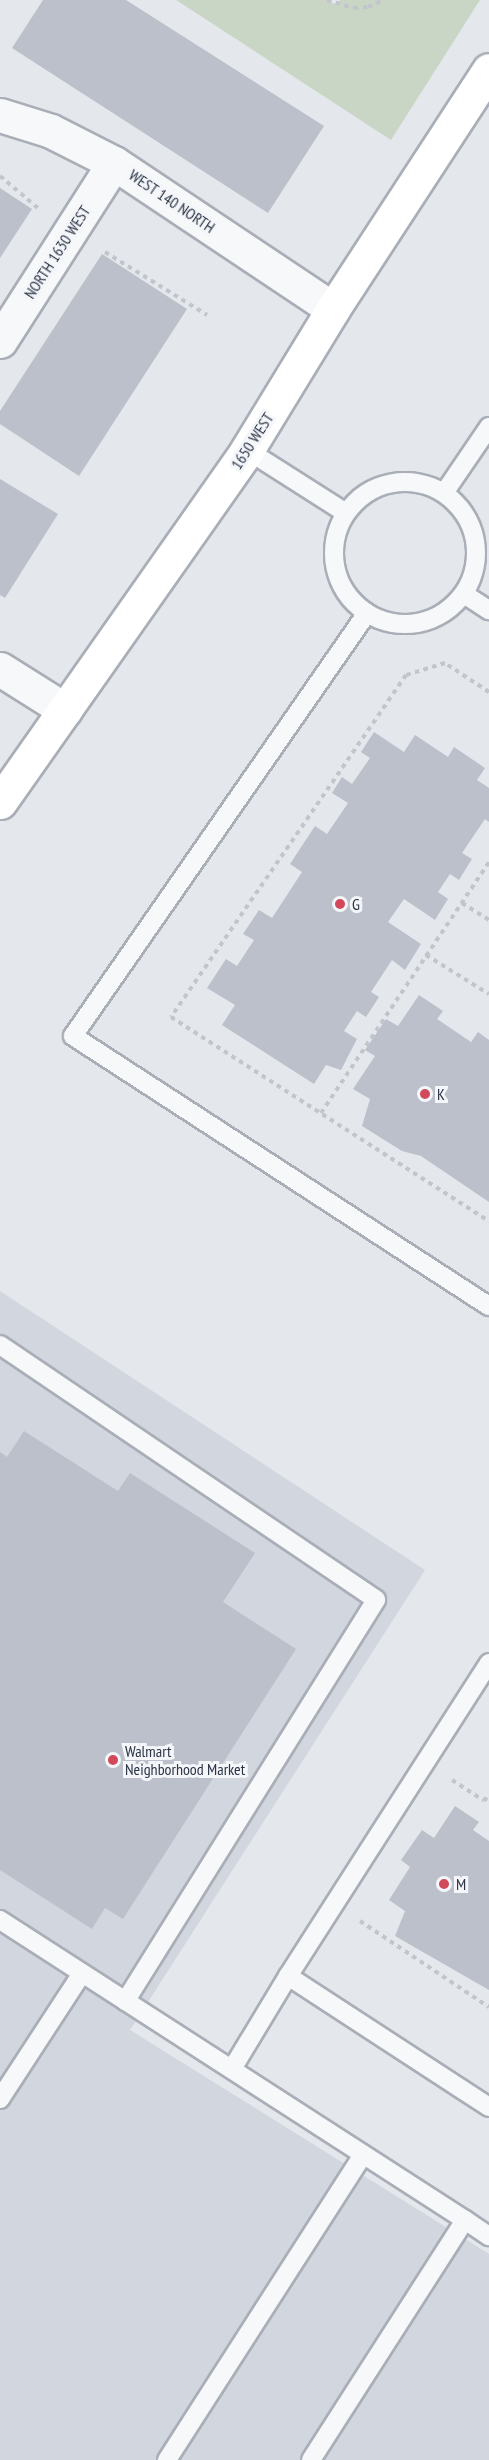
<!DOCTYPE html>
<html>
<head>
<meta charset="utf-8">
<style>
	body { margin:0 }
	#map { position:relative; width:489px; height:2460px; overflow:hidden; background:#e4e7ec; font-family:"PT Sans Narrow",sans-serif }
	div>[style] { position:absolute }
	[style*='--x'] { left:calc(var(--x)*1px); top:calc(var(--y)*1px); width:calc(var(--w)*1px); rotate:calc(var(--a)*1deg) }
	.built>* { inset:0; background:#d2d6de }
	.green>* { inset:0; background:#c9d6c5 }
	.building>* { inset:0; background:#bbc0ca }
	.path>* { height:4px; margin-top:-2px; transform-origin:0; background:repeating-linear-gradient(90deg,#c2c5cb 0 4.5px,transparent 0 9px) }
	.roads { filter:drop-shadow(2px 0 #a9aeb7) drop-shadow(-2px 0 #a9aeb7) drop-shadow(0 2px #a9aeb7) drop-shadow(0 -2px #a9aeb7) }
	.lane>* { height:18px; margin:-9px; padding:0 9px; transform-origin:9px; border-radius:9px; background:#f7f8fa }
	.lane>.ring { margin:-9px; padding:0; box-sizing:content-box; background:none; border:18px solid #f7f8fa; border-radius:50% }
	.street>* { height:33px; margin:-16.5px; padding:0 16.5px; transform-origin:16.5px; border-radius:16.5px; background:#f7f8fa }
	.secondary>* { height:33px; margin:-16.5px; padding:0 16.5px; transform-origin:16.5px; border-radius:16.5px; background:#fff }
	.dots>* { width:16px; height:16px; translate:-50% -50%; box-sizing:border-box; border:3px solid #f4f6f9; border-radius:50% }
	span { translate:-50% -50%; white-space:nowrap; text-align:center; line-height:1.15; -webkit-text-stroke:6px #f4f6f9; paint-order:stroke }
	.street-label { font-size:16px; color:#2b3445 }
	.poi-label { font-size:16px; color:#2b3445 }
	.left { translate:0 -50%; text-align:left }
</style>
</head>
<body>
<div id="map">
	<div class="built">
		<i style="clip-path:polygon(0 1291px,425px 1570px,130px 2030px,489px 2254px,489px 2460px,0 2460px)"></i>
	</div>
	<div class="green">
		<i style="clip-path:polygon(176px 0,327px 0,337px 5px,340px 0,480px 0,391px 140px)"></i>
	</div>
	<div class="building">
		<i style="clip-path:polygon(43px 0,126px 0,324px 126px,268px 213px,12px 48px)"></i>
		<i style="clip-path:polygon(0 188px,32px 209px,0 258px)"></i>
		<i style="clip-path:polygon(102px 254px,187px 309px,79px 476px,0 424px,0 411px)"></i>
		<i style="clip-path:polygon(0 479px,58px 514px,5px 598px,0 595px)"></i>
		<i style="clip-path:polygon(374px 732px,404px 752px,415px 735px,448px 757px,454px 747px,485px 768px,477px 780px,489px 788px,489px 822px,485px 819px,462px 853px,472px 859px,459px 880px,450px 874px,438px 892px,448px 899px,435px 920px,404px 899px,388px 922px,421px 944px,405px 970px,392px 960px,371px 992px,379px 997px,366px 1017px,357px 1011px,344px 1031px,357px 1039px,341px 1070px,326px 1065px,314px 1084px,222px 1025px,235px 1005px,207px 988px,226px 959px,237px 966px,254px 940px,243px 934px,259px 910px,272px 918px,302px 872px,290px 864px,315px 826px,327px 834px,348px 803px,332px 793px,342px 777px,352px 784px,370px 758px,361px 752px)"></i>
		<i style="clip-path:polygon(419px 995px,443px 1011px,437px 1019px,471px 1042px,478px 1032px,489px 1040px,489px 1202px,421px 1156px,402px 1151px,362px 1126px,370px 1099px,353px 1089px,375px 1056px,365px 1050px,386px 1019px,398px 1026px)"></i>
		<i style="clip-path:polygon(24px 1431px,118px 1491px,130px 1473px,255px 1553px,223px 1602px,296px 1649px,123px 1919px,105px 1908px,92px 1929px,0 1870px,0 1452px,7px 1457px)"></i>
		<i style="clip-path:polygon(455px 1806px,479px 1822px,473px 1830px,489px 1841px,489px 1990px,395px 1936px,405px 1911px,389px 1900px,410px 1867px,401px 1860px,422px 1830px,434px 1838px)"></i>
	</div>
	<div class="path">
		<i style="--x:327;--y:0;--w:28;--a:17"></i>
		<i style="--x:354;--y:8;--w:14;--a:-4"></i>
		<i style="--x:368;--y:7;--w:17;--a:-25"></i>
		<i style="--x:0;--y:176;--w:50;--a:40.1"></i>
		<i style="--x:105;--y:252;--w:120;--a:31.7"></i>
		<i style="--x:489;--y:692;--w:53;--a:-146.6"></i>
		<i style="--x:445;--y:663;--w:41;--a:162.9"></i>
		<i style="--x:406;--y:675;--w:415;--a:124.5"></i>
		<i style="--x:171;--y:1017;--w:378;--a:32.7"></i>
		<i style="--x:462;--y:903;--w:32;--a:32"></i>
		<i style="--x:426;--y:955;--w:74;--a:31.8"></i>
		<i style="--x:321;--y:1113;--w:302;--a:-56.2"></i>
		<i style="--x:452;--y:1780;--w:38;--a:33"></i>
		<i style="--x:484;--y:1801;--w:9;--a:-54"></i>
		<i style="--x:360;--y:1921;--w:155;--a:33.7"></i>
	</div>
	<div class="roads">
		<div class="lane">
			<i style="--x:247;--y:450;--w:117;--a:32.5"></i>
			<i class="ring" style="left:334px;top:482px;width:124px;height:124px"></i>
			<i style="--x:444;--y:493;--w:80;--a:-55.7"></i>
			<i style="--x:464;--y:594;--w:30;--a:33"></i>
			<i style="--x:367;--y:613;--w:515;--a:124.8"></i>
			<i style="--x:73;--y:1036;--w:496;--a:33"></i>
			<i style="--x:0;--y:1345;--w:454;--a:34.1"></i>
			<i style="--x:376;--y:1600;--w:473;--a:122"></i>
			<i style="--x:489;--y:1663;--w:372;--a:122.7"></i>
			<i style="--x:288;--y:1976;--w:240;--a:33.1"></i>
			<i style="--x:0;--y:1920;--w:553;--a:32.83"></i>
			<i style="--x:465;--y:2220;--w:285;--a:122.7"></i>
			<i style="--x:232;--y:2069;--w:109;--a:-58.9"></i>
			<i style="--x:0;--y:2099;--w:150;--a:-56.9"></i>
			<i style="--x:465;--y:2220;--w:29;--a:34"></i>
			<i style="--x:167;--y:2460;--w:363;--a:-57.3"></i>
		</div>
		<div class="street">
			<i style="--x:0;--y:115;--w:53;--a:17.4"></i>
			<i style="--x:51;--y:131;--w:71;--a:26.9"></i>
			<i style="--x:114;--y:163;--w:263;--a:33.7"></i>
			<i style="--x:0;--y:341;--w:211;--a:-57.4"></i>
			<i style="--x:0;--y:669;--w:77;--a:32.2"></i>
		</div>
		<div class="secondary">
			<i style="--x:0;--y:802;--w:430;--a:-54.9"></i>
			<i style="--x:247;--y:450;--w:165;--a:-58.6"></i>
			<i style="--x:333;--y:309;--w:285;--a:-56.9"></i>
		</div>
	</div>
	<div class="dots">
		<i style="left:340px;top:904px;background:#d1495b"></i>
		<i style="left:425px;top:1094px;background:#d1495b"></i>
		<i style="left:113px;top:1760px;background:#d1495b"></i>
		<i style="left:444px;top:1884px;background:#d1495b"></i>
	</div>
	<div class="street-label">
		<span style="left:172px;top:201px;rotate:34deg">WEST 140 NORTH</span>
		<span style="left:57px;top:252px;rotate:-57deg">NORTH 1630 WEST</span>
		<span style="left:252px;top:441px;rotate:-57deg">1650 WEST</span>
	</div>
	<div class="poi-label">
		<span class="left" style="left:352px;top:904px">G</span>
		<span class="left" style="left:437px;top:1094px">K</span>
		<span class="left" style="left:125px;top:1760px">Walmart<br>Neighborhood Market</span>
		<span class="left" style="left:456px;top:1884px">M</span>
	</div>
</div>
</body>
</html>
